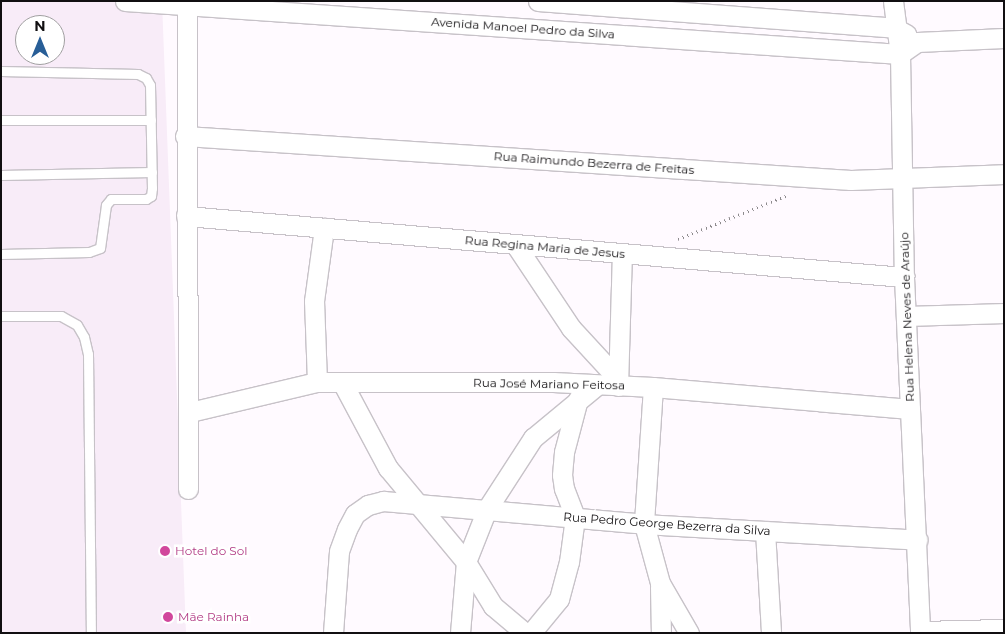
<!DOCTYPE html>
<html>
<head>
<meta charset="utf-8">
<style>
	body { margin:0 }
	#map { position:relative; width:1005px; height:634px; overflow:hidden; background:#fffaff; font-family:Montserrat,sans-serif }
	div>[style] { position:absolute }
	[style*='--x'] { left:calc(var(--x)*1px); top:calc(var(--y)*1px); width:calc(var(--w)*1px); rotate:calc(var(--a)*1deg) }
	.built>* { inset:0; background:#f8ecf8 }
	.path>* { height:3px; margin-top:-1.5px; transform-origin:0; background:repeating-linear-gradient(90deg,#8d8a8d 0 1px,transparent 0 5px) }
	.roads { filter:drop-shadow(1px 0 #c7c2c8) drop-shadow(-1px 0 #c7c2c8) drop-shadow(0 1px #c7c2c8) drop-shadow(0 -1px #c7c2c8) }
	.lane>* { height:9px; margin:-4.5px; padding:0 4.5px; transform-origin:4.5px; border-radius:4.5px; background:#fff }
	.street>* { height:19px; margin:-9.5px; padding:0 9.5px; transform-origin:9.5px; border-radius:9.5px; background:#fff }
	.dots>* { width:14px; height:14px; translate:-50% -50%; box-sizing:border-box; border:2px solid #fff; border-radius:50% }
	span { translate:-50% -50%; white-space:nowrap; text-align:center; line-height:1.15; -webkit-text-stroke:5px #fff; paint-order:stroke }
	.street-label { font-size:12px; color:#110f11 }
	.hotel-label { font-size:12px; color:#b23c85 }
	.left { translate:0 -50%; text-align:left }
	.frame { position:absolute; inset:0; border:2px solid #110f11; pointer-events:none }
	.north { position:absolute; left:15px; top:15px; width:50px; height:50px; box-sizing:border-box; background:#fff; border:1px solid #a09fa0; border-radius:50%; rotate:0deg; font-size:14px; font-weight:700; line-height:20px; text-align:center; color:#110f11 }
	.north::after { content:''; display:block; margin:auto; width:18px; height:22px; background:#285e97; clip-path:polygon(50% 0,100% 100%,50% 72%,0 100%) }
</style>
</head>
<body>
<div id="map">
	<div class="built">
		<i style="clip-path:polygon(evenodd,1px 1px,162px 1px,186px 633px,1px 633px,1px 1px,25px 25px,55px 25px,55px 55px,25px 55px,25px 25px)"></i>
	</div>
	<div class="path">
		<i style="--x:678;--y:239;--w:118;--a:-21.8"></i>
	</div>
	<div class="roads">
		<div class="lane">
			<i style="--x:1;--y:71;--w:137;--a:1.3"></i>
			<i style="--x:138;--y:74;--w:9;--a:27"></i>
			<i style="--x:146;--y:78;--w:8;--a:60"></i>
			<i style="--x:150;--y:85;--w:103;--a:88.9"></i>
			<i style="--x:152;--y:188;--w:8;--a:97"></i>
			<i style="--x:151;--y:196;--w:6;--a:149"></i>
			<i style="--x:146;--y:199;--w:35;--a:180"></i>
			<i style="--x:111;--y:199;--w:8;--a:130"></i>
			<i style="--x:106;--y:205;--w:43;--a:97.9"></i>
			<i style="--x:100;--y:248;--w:12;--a:160"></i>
			<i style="--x:89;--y:252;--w:88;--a:178.7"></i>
			<i style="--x:1;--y:120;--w:150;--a:0"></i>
			<i style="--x:1;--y:175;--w:151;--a:-1.1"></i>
			<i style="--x:1;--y:316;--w:60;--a:0"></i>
			<i style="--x:61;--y:316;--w:18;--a:29"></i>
			<i style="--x:77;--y:325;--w:14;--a:60"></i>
			<i style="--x:84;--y:337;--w:17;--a:77"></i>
			<i style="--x:88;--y:354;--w:279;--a:89.4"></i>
		</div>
		<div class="street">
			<i style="--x:125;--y:1;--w:777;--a:3.91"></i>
			<i style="--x:900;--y:54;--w:21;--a:-35"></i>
			<i style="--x:917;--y:42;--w:87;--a:-2.6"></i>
			<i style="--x:538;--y:1;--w:358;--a:4.3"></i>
			<i style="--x:895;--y:28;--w:13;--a:29"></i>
			<i style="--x:893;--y:1;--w:53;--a:82.5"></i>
			<i style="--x:900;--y:54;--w:223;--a:89"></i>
			<i style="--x:904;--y:277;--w:356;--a:87.4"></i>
			<i style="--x:187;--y:5;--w:484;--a:89.9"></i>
			<i style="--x:185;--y:136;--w:667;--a:3.78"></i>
			<i style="--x:851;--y:180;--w:153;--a:-2.2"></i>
			<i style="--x:186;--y:216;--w:721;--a:4.86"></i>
			<i style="--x:515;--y:244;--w:101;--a:56.3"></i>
			<i style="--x:571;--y:328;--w:69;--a:47.3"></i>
			<i style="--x:907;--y:316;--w:97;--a:-1.8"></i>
			<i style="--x:317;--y:382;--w:81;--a:-92.1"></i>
			<i style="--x:314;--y:301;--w:74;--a:-82.2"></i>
			<i style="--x:342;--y:382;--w:98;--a:61.9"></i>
			<i style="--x:388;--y:468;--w:122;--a:50.3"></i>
			<i style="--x:466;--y:562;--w:52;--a:58.5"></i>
			<i style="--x:493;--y:606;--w:42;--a:40.2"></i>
			<i style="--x:618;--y:386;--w:133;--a:-88.3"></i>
			<i style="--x:653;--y:387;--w:137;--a:93.8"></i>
			<i style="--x:644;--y:524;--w:61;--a:74.8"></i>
			<i style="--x:660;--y:583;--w:58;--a:59.9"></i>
			<i style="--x:190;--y:412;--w:130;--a:-13.3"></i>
			<i style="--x:317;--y:382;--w:236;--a:0"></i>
			<i style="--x:553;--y:382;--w:100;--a:2.9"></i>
			<i style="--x:653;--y:387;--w:258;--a:4.9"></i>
			<i style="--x:765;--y:531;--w:102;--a:86.6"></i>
			<i style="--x:660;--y:587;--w:46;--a:88.8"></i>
			<i style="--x:920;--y:631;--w:84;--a:-1.4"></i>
			<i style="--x:333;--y:633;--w:82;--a:-85.8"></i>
			<i style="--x:339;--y:551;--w:23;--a:-70"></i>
			<i style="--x:347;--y:529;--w:17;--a:-62"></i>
			<i style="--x:355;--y:514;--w:16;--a:-35"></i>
			<i style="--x:368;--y:505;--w:16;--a:-15"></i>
			<i style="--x:383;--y:501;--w:262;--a:5"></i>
			<i style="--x:644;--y:524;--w:274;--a:3.3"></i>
			<i style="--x:460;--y:633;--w:71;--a:-85.2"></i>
			<i style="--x:466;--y:562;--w:57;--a:-68.4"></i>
			<i style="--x:487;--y:509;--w:85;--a:-57.1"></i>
			<i style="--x:533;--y:438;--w:83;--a:-39.6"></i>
			<i style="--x:531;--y:633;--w:44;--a:-50.5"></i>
			<i style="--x:559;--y:599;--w:38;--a:-75"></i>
			<i style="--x:569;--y:562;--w:45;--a:-82.4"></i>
			<i style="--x:575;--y:517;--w:30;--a:-111"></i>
			<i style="--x:564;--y:489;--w:14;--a:-98"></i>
			<i style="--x:562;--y:475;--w:23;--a:-85"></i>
			<i style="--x:564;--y:452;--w:55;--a:-75.2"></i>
		</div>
	</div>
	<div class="dots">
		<i style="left:165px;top:551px;background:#d1479c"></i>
		<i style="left:168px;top:617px;background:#d1479c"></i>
	</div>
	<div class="street-label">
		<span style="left:523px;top:28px;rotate:4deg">Avenida Manoel Pedro da Silva</span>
		<span style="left:594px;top:163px;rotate:4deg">Rua Raimundo Bezerra de Freitas</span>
		<span style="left:545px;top:247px;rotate:5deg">Rua Regina Maria de Jesus</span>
		<span style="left:907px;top:317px;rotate:-92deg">Rua Helena Neves de Araújo</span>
		<span style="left:549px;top:384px;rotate:1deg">Rua José Mariano Feitosa</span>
		<span style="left:667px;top:524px;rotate:4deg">Rua Pedro George Bezerra da Silva</span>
	</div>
	<div class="hotel-label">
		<span class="left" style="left:175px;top:551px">Hotel do Sol</span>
		<span class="left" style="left:178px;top:617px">Mãe Rainha</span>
	</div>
	<div class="frame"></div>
	<div class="north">N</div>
</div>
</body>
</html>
